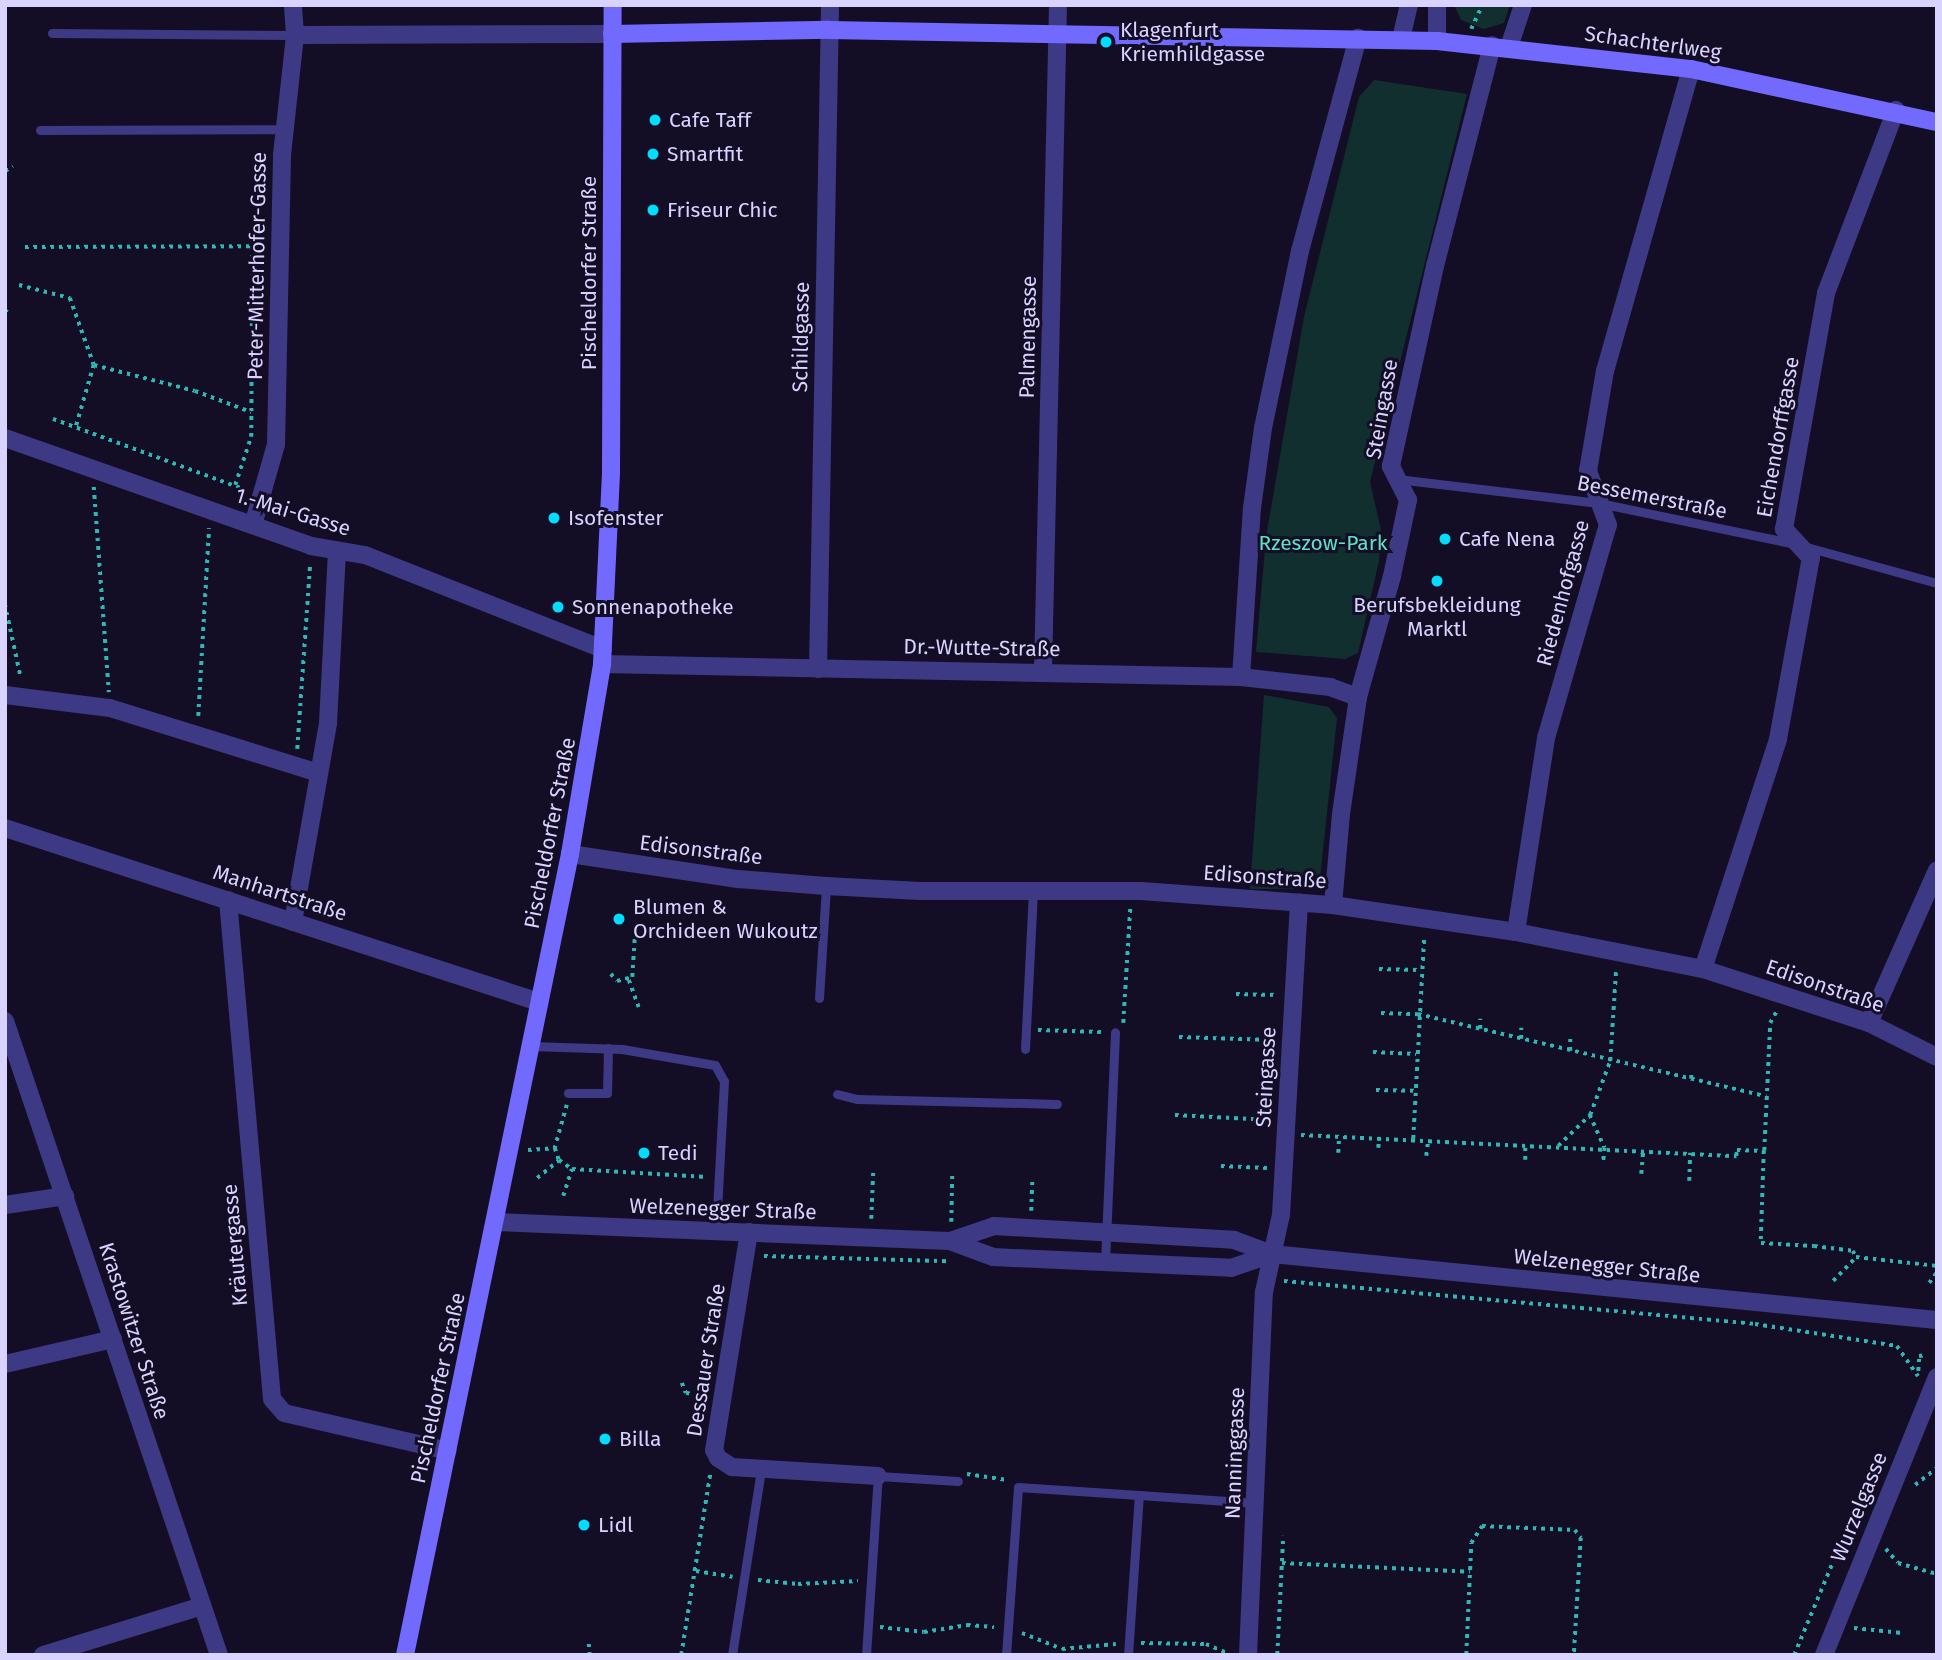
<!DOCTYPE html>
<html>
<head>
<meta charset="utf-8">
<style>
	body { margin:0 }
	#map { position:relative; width:1942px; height:1660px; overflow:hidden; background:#130e25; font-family:"Fira Sans",sans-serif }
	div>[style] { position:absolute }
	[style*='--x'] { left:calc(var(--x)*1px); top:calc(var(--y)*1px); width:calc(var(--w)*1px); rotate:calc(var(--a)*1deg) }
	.green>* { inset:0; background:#112f2f }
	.path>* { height:3.5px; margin-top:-1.75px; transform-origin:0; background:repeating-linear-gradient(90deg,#2eb8b4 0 3.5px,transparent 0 8.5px) }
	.lane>* { height:9px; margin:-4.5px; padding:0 4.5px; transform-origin:4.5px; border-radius:4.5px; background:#3e3985 }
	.street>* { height:18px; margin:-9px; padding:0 9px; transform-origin:9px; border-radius:9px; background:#3e3985 }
	.secondary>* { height:18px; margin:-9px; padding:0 9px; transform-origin:9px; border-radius:9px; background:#726aff }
	.dots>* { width:19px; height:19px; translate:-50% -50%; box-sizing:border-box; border:4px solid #130e25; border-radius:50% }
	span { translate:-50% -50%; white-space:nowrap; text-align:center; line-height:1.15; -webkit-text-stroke:6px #130e25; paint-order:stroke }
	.poi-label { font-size:21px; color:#d9d3ff }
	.left { translate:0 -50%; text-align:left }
	.street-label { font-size:21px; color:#d9d3ff }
	.park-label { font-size:21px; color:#5de1c4 }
	.frame { position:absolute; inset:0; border:7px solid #d9d3ff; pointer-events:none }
</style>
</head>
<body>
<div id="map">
	<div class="green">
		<i style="clip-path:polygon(1454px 5px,1510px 5px,1504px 23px,1484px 29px,1461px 20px)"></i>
		<i style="clip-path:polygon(1374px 80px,1467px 94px,1370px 482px,1381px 530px,1379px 561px,1358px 653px,1345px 659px,1256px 652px,1266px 537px,1304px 317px,1359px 97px)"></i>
		<i style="clip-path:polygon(1264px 695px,1329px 707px,1337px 718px,1320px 879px,1308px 889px,1250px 889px)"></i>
	</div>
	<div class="path">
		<i style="--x:1471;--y:29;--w:26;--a:-65"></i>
		<i style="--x:5;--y:171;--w:9;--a:-32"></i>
		<i style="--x:25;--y:247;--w:239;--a:-0.2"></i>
		<i style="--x:19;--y:285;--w:53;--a:14.3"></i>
		<i style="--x:70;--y:298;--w:71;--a:70.3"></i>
		<i style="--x:94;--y:365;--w:65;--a:106.2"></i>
		<i style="--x:5;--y:310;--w:8;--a:40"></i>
		<i style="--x:94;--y:365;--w:104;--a:14.4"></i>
		<i style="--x:195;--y:391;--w:60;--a:20.6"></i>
		<i style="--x:53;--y:419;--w:206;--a:20.2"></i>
		<i style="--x:235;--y:485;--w:51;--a:-71.6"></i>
		<i style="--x:251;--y:437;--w:191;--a:-89.7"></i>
		<i style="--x:94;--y:487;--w:206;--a:85.8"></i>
		<i style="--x:5;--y:604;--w:76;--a:77.8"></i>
		<i style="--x:198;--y:716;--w:188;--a:-86.7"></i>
		<i style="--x:297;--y:749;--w:187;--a:-86"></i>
		<i style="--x:1379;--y:969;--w:40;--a:1.4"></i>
		<i style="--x:611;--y:974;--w:9;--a:49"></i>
		<i style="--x:617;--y:981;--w:16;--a:-15"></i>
		<i style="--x:632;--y:977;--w:46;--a:-86.3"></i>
		<i style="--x:629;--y:980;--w:29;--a:70"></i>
		<i style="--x:1236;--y:994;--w:41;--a:1.4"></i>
		<i style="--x:1381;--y:1013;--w:37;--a:2"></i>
		<i style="--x:1418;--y:1014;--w:358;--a:13.3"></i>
		<i style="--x:1123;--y:1023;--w:115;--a:-86.5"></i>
		<i style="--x:1480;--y:1029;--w:10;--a:-90"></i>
		<i style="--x:1038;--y:1030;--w:63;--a:1.8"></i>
		<i style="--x:1179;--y:1037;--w:96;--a:1.8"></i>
		<i style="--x:1521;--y:1039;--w:11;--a:-90"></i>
		<i style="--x:1570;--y:1051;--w:15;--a:-90"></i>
		<i style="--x:1373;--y:1052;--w:43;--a:2.7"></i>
		<i style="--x:1691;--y:1079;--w:8;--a:-90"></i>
		<i style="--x:1376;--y:1090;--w:39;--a:1"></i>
		<i style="--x:567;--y:1105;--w:45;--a:105.6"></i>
		<i style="--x:555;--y:1148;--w:13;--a:72"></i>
		<i style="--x:559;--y:1160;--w:16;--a:35"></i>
		<i style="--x:572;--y:1169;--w:135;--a:3.4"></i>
		<i style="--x:1175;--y:1115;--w:96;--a:3"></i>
		<i style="--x:1590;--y:1115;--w:36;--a:66"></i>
		<i style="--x:1605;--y:1148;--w:16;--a:97"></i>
		<i style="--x:1301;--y:1135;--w:436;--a:2.8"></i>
		<i style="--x:1736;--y:1156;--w:6;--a:-81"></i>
		<i style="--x:1737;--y:1150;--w:27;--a:2"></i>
		<i style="--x:1764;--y:1151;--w:128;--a:-87.3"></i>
		<i style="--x:1770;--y:1023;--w:13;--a:-61"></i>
		<i style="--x:1413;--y:1139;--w:204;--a:-86.9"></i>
		<i style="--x:1558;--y:1146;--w:45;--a:-44.1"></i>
		<i style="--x:1590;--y:1115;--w:58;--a:-69.7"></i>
		<i style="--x:1610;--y:1061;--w:93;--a:-86.3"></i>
		<i style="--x:1378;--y:1148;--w:10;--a:-84"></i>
		<i style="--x:528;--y:1150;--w:26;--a:-4"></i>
		<i style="--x:1764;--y:1151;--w:92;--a:91.9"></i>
		<i style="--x:1761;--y:1243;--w:53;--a:3.2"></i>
		<i style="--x:1814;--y:1246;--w:39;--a:7"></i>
		<i style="--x:1853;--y:1251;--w:7;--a:63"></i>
		<i style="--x:1856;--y:1257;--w:81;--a:6.3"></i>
		<i style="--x:1338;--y:1153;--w:17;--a:-87"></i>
		<i style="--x:1426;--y:1156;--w:16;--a:-83"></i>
		<i style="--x:1525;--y:1160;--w:15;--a:-90"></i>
		<i style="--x:1221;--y:1166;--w:46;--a:2.5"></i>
		<i style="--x:1641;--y:1174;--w:24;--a:-85"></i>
		<i style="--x:537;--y:1178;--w:28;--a:-39"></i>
		<i style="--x:1689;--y:1181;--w:28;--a:-88"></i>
		<i style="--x:563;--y:1196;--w:28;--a:-72"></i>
		<i style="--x:1031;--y:1211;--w:32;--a:-88"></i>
		<i style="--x:871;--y:1219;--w:47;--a:-87.6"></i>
		<i style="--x:951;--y:1222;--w:47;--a:-88.8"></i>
		<i style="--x:764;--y:1256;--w:184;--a:1.6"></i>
		<i style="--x:1284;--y:1281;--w:473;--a:5.2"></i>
		<i style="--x:1755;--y:1324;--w:144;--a:8.8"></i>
		<i style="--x:1897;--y:1346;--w:37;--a:55"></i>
		<i style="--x:1833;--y:1281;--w:33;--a:-46"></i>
		<i style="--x:1929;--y:1283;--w:14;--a:-54"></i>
		<i style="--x:1918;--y:1371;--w:15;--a:-86"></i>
		<i style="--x:1919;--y:1356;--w:8;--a:-7"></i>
		<i style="--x:682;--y:1383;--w:11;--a:68"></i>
		<i style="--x:686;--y:1393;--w:18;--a:6"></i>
		<i style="--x:967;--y:1474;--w:41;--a:8.3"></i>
		<i style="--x:1915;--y:1485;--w:28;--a:-38"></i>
		<i style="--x:1886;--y:1549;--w:18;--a:49"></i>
		<i style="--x:1898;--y:1563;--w:41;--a:15.8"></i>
		<i style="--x:1282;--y:1563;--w:188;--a:2.7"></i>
		<i style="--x:696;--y:1571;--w:37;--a:9"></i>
		<i style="--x:758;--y:1580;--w:40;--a:5.7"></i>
		<i style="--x:798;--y:1584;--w:60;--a:-2.9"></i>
		<i style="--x:880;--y:1627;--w:44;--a:6.5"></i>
		<i style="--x:924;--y:1632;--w:44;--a:-9.2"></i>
		<i style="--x:967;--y:1625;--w:27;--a:4"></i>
		<i style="--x:1854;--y:1628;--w:48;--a:5.9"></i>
		<i style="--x:1022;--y:1633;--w:43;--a:21.8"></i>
		<i style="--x:1062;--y:1649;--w:54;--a:-5.3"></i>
		<i style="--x:1141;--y:1643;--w:65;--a:0.9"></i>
		<i style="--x:1206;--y:1644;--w:25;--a:23"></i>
		<i style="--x:589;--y:1644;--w:11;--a:85"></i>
		<i style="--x:681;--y:1655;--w:183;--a:-80.9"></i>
		<i style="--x:1277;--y:1655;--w:119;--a:-87.1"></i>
		<i style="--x:1466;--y:1655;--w:112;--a:-87.4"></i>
		<i style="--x:1471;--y:1543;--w:20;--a:-57"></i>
		<i style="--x:1482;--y:1526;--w:93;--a:2.5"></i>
		<i style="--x:1575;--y:1530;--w:10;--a:53"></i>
		<i style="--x:1581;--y:1538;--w:117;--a:93.4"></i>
		<i style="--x:1794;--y:1655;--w:119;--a:-67.3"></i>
		<i style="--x:1840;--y:1545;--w:15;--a:-32"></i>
	</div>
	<div class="lane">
		<i style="--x:52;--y:33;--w:243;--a:0.5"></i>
		<i style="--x:40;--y:130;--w:244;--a:-0.2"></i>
		<i style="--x:1397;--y:479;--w:203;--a:6.8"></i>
		<i style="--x:1599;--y:503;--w:201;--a:11.8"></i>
		<i style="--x:1796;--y:544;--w:146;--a:15.5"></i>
		<i style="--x:819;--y:998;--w:112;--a:-86.4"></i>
		<i style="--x:531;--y:1046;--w:91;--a:1.9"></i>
		<i style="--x:622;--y:1049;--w:94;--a:9.8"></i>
		<i style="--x:715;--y:1065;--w:18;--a:61"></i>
		<i style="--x:724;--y:1081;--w:150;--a:93.1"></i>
		<i style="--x:1025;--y:1049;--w:159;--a:-87.1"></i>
		<i style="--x:568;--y:1093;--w:39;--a:0"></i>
		<i style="--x:607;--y:1093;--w:45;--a:-88.7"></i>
		<i style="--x:837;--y:1094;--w:21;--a:14"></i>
		<i style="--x:857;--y:1099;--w:200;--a:1.4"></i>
		<i style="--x:1105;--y:1262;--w:230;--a:-87.5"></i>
		<i style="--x:732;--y:1655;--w:188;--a:-81.1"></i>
		<i style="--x:866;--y:1655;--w:179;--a:-86.2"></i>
		<i style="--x:878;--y:1476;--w:80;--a:3.6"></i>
		<i style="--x:1006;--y:1655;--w:168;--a:-85.9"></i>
		<i style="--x:1018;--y:1487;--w:121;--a:3.8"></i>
		<i style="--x:1128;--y:1655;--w:160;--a:-86.1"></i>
		<i style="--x:1139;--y:1495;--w:117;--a:3.9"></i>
	</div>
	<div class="street">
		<i style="--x:1437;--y:5;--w:36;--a:90"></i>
		<i style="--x:295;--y:35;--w:317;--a:-0.2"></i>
		<i style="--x:1401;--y:39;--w:35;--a:-77"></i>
		<i style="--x:1509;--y:47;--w:44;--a:-71.6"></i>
		<i style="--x:5;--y:438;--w:324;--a:19.4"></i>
		<i style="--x:311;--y:546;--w:55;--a:9.5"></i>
		<i style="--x:365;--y:555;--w:256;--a:21.6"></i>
		<i style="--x:253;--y:525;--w:84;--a:-74.1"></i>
		<i style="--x:276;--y:444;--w:289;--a:-88.8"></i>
		<i style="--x:282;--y:155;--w:121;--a:-83.8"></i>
		<i style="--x:295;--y:35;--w:30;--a:-94"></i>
		<i style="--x:602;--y:664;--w:639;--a:1.17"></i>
		<i style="--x:1241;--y:677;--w:90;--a:6.4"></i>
		<i style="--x:1330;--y:687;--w:30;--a:20"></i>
		<i style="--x:818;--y:669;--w:664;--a:-88.96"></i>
		<i style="--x:1043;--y:671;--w:666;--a:-88.71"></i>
		<i style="--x:1241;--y:677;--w:169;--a:-86.3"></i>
		<i style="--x:1252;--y:508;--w:81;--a:-82.2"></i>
		<i style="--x:1263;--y:428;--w:181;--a:-78.2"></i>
		<i style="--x:1300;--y:251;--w:221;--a:-74.8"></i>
		<i style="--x:5;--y:695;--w:106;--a:7.1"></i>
		<i style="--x:110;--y:708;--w:219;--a:17.3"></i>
		<i style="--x:5;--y:828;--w:562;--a:18.05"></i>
		<i style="--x:570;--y:854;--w:170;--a:8.5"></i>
		<i style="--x:738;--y:879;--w:88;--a:4.5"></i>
		<i style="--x:826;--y:886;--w:94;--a:3"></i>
		<i style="--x:920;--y:891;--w:221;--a:0"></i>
		<i style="--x:1141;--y:891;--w:193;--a:4.2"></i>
		<i style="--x:1333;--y:905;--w:185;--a:8.4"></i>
		<i style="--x:1516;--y:932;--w:191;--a:11.2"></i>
		<i style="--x:1703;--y:969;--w:175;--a:18"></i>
		<i style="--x:1869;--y:1023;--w:76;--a:26.6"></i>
		<i style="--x:228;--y:900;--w:501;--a:84.96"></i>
		<i style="--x:272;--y:1399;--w:18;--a:49"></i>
		<i style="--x:284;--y:1413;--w:168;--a:13"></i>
		<i style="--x:1333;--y:905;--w:91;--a:-85"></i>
		<i style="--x:1341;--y:814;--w:118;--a:-81.7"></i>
		<i style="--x:1358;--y:697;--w:126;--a:-74.3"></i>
		<i style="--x:1392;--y:576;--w:78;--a:-78.1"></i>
		<i style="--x:1408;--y:500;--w:38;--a:-117"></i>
		<i style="--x:1391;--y:466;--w:205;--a:-77.6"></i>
		<i style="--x:1435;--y:266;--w:228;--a:-75.5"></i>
		<i style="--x:293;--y:922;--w:202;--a:-80"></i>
		<i style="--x:328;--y:723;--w:171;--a:-87"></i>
		<i style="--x:1516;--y:932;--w:196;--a:-81.2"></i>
		<i style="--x:1546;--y:738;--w:222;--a:-73.8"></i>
		<i style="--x:1608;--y:525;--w:58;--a:-110.3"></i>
		<i style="--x:1588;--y:471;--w:101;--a:-80.4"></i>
		<i style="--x:1605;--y:371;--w:314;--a:-74.1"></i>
		<i style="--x:1703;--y:969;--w:242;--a:-71.9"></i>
		<i style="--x:1778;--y:739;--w:184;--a:-79.7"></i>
		<i style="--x:1811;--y:558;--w:40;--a:-133"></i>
		<i style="--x:1784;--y:529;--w:240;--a:-79.9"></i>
		<i style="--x:1826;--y:293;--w:196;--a:-69.1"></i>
		<i style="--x:5;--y:1021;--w:669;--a:71.35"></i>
		<i style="--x:1869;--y:1023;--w:167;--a:-66"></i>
		<i style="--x:5;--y:1205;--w:61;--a:-8.5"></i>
		<i style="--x:496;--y:1222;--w:454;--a:2.4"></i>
		<i style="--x:950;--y:1241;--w:46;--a:20.4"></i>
		<i style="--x:993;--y:1257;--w:238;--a:2.6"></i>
		<i style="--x:1231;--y:1268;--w:43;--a:-18.9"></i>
		<i style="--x:749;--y:1232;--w:221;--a:99.1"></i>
		<i style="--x:714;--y:1450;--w:9;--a:63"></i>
		<i style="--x:718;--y:1458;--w:17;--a:33"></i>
		<i style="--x:732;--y:1467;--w:146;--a:3.5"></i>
		<i style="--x:950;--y:1241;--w:46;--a:-18.8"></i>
		<i style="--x:994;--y:1226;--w:240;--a:3.3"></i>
		<i style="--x:1234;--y:1240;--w:40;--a:20.2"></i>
		<i style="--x:1272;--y:1254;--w:668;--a:5.67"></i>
		<i style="--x:5;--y:1364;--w:111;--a:-13"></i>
		<i style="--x:43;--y:1655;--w:166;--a:-17.1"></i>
		<i style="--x:1248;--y:1655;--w:363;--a:-87.5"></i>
		<i style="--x:1264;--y:1292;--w:79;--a:-77.6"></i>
		<i style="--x:1281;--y:1215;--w:313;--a:-86.7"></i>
		<i style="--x:1824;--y:1655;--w:300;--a:-67.9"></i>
	</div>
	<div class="secondary">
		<i style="--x:612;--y:34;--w:217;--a:-1.1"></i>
		<i style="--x:829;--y:30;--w:608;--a:1.04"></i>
		<i style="--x:1437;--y:41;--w:256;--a:6.3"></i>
		<i style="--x:1691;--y:69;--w:252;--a:12.2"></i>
		<i style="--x:405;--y:1655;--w:818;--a:-78.36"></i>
		<i style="--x:570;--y:854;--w:193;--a:-80.4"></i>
		<i style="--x:602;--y:664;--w:193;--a:-87.3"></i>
		<i style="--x:611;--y:471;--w:466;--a:-89.8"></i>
	</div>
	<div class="dots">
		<i style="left:1106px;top:42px;background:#00ddfe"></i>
		<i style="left:655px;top:120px;background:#00ddfe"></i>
		<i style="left:653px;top:154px;background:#00ddfe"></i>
		<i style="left:653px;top:210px;background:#00ddfe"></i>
		<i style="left:554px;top:518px;background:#00ddfe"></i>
		<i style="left:1445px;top:539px;background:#00ddfe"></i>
		<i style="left:1437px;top:581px;background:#00ddfe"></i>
		<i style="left:558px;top:607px;background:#00ddfe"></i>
		<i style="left:619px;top:919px;background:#00ddfe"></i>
		<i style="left:644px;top:1153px;background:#00ddfe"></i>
		<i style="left:605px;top:1439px;background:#00ddfe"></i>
		<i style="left:584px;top:1525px;background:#00ddfe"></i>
	</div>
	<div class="poi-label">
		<span class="left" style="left:1120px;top:42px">Klagenfurt<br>Kriemhildgasse</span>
		<span class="left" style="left:669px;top:120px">Cafe Taff</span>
		<span class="left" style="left:667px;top:154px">Smartfit</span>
		<span class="left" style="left:667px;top:210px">Friseur Chic</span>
		<span class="left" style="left:568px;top:518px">Isofenster</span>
		<span class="left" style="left:1459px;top:539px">Cafe Nena</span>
		<span style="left:1437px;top:617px">Berufsbekleidung<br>Marktl</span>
		<span class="left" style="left:572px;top:607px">Sonnenapotheke</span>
		<span class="left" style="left:633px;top:919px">Blumen &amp;<br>Orchideen Wukoutz</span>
		<span class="left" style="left:658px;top:1153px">Tedi</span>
		<span class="left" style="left:619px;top:1439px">Billa</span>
		<span class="left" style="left:598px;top:1525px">Lidl</span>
	</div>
	<div class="street-label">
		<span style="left:1653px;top:43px;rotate:8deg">Schachterlweg</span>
		<span style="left:257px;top:266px;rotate:-89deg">Peter-Mitterhofer-Gasse</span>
		<span style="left:589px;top:273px;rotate:-90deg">Pischeldorfer Straße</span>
		<span style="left:801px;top:337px;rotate:-89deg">Schildgasse</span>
		<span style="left:1028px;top:337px;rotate:-89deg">Palmengasse</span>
		<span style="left:1382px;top:409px;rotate:-80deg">Steingasse</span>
		<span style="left:1778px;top:437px;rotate:-80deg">Eichendorffgasse</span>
		<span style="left:1652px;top:497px;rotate:11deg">Bessemerstraße</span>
		<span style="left:293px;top:512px;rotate:17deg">1.-Mai-Gasse</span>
		<span style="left:1563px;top:593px;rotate:-75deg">Riedenhofgasse</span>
		<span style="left:982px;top:648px;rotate:1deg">Dr.-Wutte-Straße</span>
		<span style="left:550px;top:833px;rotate:-79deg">Pischeldorfer Straße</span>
		<span style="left:701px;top:850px;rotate:7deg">Edisonstraße</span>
		<span style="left:1265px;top:877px;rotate:4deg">Edisonstraße</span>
		<span style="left:280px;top:893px;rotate:18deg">Manhartstraße</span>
		<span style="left:1825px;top:986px;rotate:19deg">Edisonstraße</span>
		<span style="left:1266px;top:1077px;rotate:-87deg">Steingasse</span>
		<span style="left:723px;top:1209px;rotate:2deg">Welzenegger Straße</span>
		<span style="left:235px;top:1245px;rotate:-95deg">Kräutergasse</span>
		<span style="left:1607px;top:1266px;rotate:6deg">Welzenegger Straße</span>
		<span style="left:134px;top:1331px;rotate:72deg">Krastowitzer Straße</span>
		<span style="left:706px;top:1360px;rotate:-81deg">Dessauer Straße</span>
		<span style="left:438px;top:1388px;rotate:-78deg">Pischeldorfer Straße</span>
		<span style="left:1235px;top:1453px;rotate:-88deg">Nanninggasse</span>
		<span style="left:1859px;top:1507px;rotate:-68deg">Wurzelgasse</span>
	</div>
	<div class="park-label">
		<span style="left:1323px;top:543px">Rzeszow-Park</span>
	</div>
	<div class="frame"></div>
</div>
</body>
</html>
